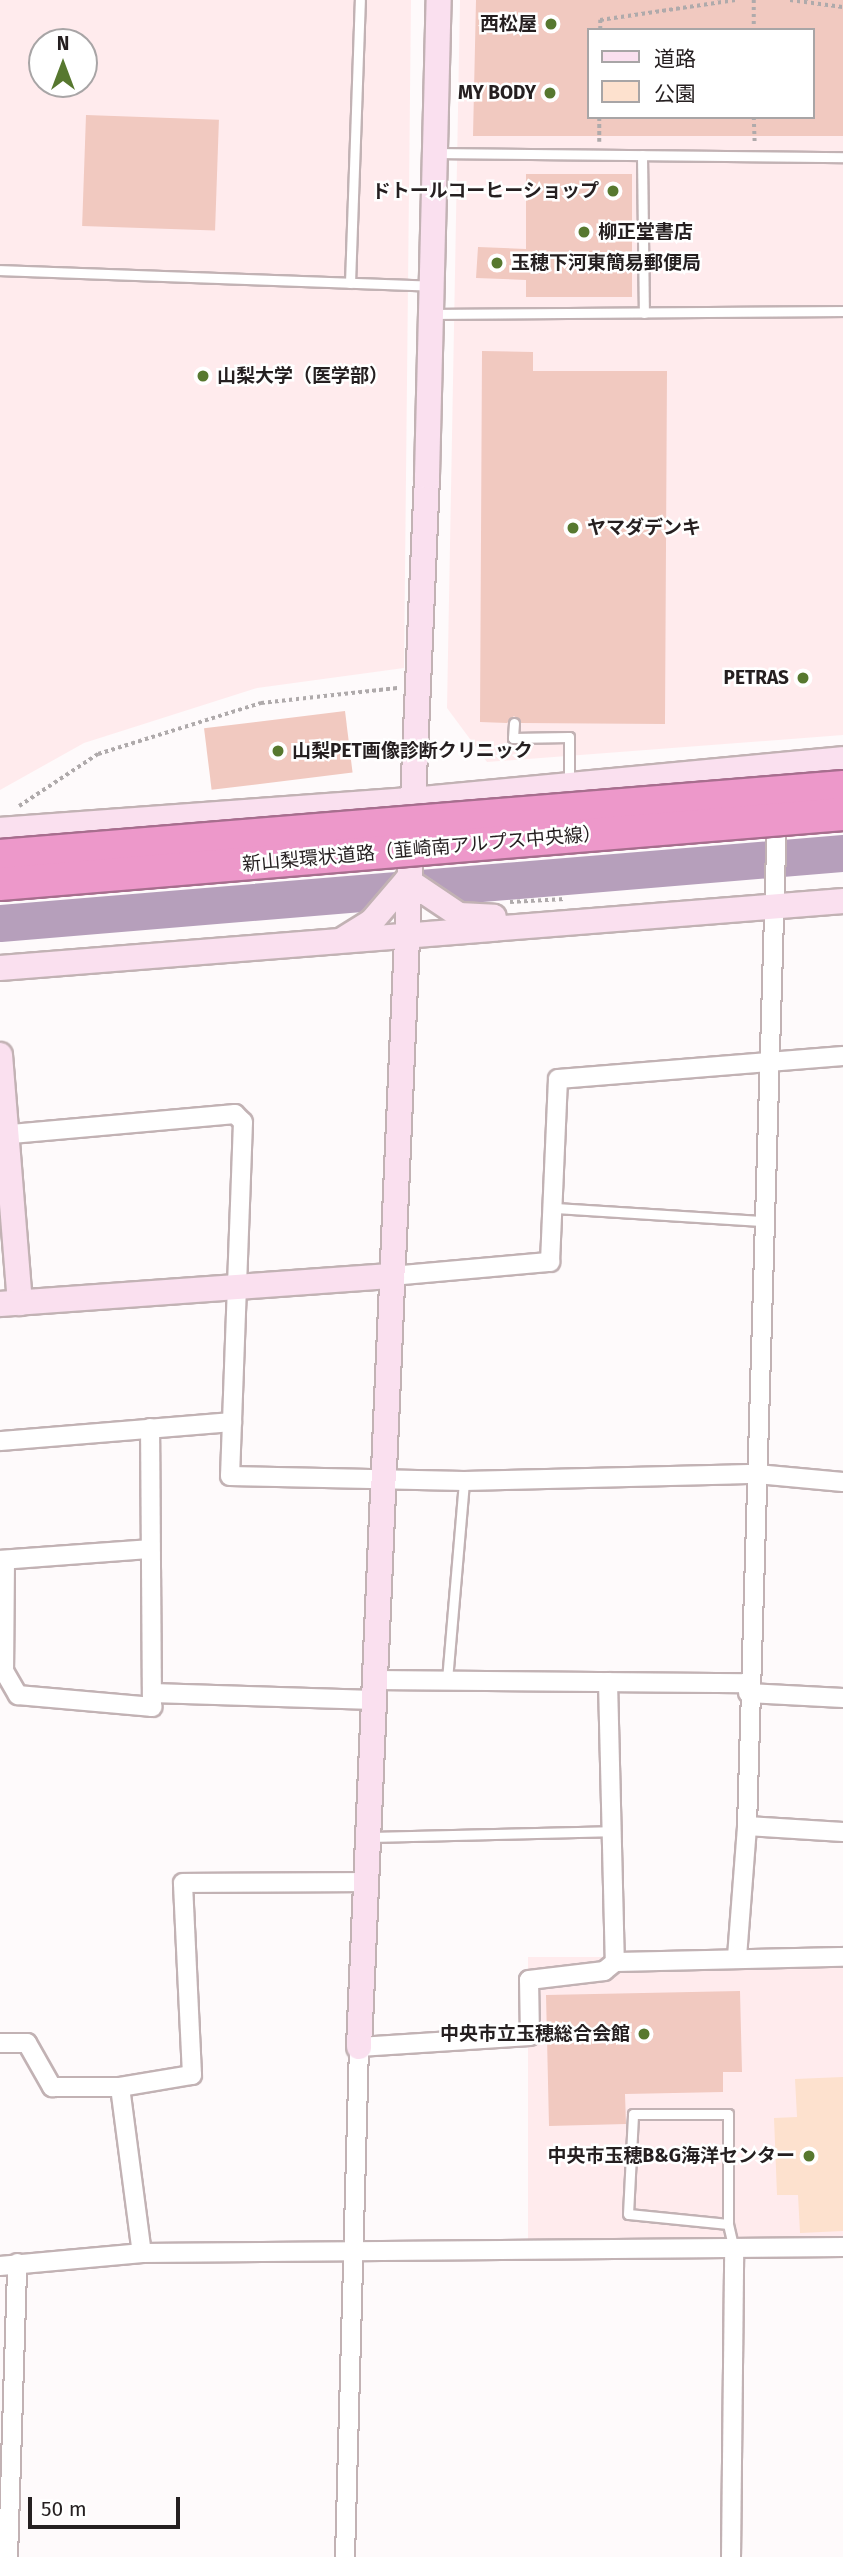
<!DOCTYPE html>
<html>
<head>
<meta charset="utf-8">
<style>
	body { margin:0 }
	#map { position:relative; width:843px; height:2557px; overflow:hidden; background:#fefafb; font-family:"Fira Sans","Noto Sans JP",sans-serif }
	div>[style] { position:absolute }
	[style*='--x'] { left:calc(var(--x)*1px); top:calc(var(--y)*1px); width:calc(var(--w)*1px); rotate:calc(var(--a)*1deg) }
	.built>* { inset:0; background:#ffebed; transform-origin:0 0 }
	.green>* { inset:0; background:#fde1ce }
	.river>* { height:37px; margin:-18.5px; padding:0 18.5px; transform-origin:18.5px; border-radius:18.5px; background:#b69fbb }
	.building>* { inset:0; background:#f1c9c0; transform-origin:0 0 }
	.path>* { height:3.5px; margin-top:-1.75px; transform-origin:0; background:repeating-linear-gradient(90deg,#afaaab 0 3.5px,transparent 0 7px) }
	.roads { filter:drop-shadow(2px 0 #c2b2b4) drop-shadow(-2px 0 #c2b2b4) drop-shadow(0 2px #c2b2b4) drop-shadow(0 -2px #c2b2b4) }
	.lane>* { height:9px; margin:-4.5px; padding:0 4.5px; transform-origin:4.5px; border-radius:4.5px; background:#fff }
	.street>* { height:18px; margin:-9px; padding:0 9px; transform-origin:9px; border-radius:9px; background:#fff }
	.secondary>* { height:24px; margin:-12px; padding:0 12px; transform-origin:12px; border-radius:12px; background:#fae0ef }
	.bridges { filter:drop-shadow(2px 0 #a76e8e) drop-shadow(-2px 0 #a76e8e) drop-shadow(0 2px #a76e8e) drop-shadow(0 -2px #a76e8e) }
	.highway-bridge>* { height:32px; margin:-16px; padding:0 16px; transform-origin:16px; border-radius:16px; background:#ed98ca }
	.dots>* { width:19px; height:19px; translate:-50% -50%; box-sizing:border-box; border:4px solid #fff; border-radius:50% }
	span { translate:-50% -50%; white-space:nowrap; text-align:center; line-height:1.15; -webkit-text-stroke:5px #fff; paint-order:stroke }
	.poi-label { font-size:19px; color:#251f20; font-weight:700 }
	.right { translate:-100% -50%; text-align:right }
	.left { translate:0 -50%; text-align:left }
	.street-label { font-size:19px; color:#251f20 }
	.legend { position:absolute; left:587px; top:28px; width:228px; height:91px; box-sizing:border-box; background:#fff; border:2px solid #a8a5a6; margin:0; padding:9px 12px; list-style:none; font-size:21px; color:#251f20 }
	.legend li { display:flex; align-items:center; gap:14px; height:35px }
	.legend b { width:35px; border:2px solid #a8a5a6 }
	.north { position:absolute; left:28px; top:28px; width:70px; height:70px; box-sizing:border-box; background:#fff; border:2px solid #a8a5a6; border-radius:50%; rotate:0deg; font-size:19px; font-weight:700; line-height:28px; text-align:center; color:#251f20 }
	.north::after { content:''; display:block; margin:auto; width:24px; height:32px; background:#57782f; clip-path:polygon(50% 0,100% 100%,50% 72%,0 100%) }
	.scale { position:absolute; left:28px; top:2497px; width:152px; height:32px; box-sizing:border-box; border:4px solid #251f20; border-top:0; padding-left:9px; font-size:21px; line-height:24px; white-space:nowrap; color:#251f20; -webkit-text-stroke:5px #fff; paint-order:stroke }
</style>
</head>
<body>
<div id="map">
	<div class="built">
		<i style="clip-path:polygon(evenodd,0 0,411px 0,404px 668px,257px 688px,84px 743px,0 790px,0 0,42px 42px,84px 42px,84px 84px,42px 84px,42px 42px)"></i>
		<i style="clip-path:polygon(evenodd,460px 0,843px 0,843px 735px,487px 762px,447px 708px,460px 0,589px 30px,813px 30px,813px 117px,589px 117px,589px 30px)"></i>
		<i style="left:843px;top:1957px;width:290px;height:315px;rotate:90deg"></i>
	</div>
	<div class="green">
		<i style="clip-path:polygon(843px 2077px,843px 2231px,800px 2233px,798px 2195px,777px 2195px,774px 2118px,797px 2117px,795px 2079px)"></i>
	</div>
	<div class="river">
		<i style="--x:0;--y:923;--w:846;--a:-4.75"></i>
	</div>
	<div class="building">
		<i style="clip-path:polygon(evenodd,476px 0,843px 0,843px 136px,473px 136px,476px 0,589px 30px,813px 30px,813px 117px,589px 117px,589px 30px)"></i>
		<i style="left:86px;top:115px;width:133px;height:111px;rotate:2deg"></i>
		<i style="clip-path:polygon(526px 174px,632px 174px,632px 297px,526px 297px,526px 280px,476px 278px,478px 247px,526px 249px)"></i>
		<i style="clip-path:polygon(482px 351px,533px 352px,533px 371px,667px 371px,665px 724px,521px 723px,514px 716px,507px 723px,480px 722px)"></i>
		<i style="left:345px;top:711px;width:62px;height:142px;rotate:83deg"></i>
		<i style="clip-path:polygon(740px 1991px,742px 2072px,723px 2072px,723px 2092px,625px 2094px,626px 2124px,549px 2126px,546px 1995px)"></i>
	</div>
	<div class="path">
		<i style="--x:754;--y:0;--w:30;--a:90"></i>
		<i style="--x:790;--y:0;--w:53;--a:7.5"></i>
		<i style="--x:600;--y:30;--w:10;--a:-90"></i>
		<i style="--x:600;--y:20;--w:137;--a:-8.4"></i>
		<i style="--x:754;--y:117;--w:26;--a:88"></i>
		<i style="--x:599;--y:142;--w:25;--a:-90"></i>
		<i style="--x:19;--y:806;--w:95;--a:-33.4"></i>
		<i style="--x:98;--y:754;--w:171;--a:-17.4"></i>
		<i style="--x:261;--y:703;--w:137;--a:-6.3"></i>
		<i style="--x:510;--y:902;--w:55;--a:-3.1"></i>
	</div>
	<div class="roads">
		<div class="lane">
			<i style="--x:437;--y:153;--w:406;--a:0.6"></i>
			<i style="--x:642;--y:155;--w:158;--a:89.3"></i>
			<i style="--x:0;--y:270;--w:428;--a:2.1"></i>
			<i style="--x:350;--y:283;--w:283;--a:-88"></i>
			<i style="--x:432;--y:314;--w:411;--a:-0.4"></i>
			<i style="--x:514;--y:723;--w:15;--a:94"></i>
			<i style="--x:513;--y:738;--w:56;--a:-1"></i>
			<i style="--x:569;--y:737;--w:47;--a:90"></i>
			<i style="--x:556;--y:1208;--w:209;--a:3.6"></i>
			<i style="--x:447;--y:1680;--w:200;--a:-85.1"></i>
			<i style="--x:370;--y:1837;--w:239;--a:-1.4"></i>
			<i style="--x:728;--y:2224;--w:100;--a:-174.3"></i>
			<i style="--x:628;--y:2214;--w:100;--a:-87.1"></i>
			<i style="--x:633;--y:2114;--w:95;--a:0"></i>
			<i style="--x:728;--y:2114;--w:110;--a:90"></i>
			<i style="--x:728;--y:2224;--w:27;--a:77"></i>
		</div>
		<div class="street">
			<i style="--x:0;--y:1135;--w:236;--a:-5.1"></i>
			<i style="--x:235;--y:1114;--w:11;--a:45"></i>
			<i style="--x:243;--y:1122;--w:354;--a:92.1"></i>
			<i style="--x:230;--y:1476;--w:234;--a:1.2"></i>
			<i style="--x:464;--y:1481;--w:293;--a:-1.4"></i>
			<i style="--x:757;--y:1474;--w:86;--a:5.3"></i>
			<i style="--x:392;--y:1276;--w:159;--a:-5.1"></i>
			<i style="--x:550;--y:1262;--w:183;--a:-87.5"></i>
			<i style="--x:558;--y:1079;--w:286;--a:-4.6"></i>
			<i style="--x:0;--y:1441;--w:233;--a:-4.7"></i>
			<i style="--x:0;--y:1560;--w:150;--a:-4.2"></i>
			<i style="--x:5;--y:1560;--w:111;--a:90.5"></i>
			<i style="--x:4;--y:1671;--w:28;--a:60"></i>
			<i style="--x:18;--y:1695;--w:135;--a:5.1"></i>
			<i style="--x:152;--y:1707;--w:279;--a:-90.4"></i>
			<i style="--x:375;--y:1680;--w:374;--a:0.5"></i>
			<i style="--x:608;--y:1682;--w:280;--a:88.6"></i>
			<i style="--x:152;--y:1693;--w:222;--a:1.8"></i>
			<i style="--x:748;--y:1693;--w:95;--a:3"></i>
			<i style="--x:747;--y:1826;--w:96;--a:3.6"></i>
			<i style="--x:737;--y:1957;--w:131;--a:-85.6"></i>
			<i style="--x:747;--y:1826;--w:1012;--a:-88.3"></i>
			<i style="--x:0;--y:2043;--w:27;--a:0"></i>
			<i style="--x:27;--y:2043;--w:51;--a:60.4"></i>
			<i style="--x:52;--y:2087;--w:68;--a:0"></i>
			<i style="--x:120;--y:2087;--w:167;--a:82.5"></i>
			<i style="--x:120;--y:2087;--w:73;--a:-9.5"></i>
			<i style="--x:192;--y:2075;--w:192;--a:-92.7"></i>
			<i style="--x:183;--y:1883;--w:183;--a:-0.3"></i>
			<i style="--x:0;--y:2266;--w:143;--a:-5.2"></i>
			<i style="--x:142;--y:2253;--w:701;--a:-0.49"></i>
			<i style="--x:8;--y:2557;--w:294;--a:-88.2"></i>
			<i style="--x:345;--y:2557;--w:510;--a:-88.43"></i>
			<i style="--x:359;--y:2047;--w:171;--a:-3.7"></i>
			<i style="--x:530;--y:2036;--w:56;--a:-91"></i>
			<i style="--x:529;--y:1980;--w:76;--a:-6.8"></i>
			<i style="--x:604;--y:1971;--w:14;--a:-39"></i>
			<i style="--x:615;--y:1962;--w:228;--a:-1.3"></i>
			<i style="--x:731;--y:2557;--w:307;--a:-89.4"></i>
		</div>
		<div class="secondary">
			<i style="--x:0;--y:830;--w:412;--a:-4.2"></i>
			<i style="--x:411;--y:800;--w:434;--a:-5.4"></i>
			<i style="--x:342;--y:940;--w:36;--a:-32"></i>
			<i style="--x:372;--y:921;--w:54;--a:-49.5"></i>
			<i style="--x:407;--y:880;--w:63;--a:33.9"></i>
			<i style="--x:459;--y:915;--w:35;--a:3"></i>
			<i style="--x:0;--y:968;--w:846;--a:-4.54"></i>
			<i style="--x:0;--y:1055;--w:249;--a:85.4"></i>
			<i style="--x:0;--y:1304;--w:393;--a:-4.1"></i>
			<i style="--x:359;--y:2047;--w:1572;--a:-87.52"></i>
			<i style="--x:427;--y:476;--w:476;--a:-88.6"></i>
		</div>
	</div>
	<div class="bridges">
		<div class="highway-bridge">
			<i style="--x:0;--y:856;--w:846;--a:-4.68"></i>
			<i style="--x:0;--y:884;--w:846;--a:-4.75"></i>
		</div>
	</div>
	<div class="dots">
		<i style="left:551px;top:24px;background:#57782f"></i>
		<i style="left:550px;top:93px;background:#57782f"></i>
		<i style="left:613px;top:191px;background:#57782f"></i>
		<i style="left:584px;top:232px;background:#57782f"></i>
		<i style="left:497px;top:263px;background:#57782f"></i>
		<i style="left:203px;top:376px;background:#57782f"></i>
		<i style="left:573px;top:528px;background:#57782f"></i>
		<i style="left:803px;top:678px;background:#57782f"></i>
		<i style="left:278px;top:751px;background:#57782f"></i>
		<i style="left:644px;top:2034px;background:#57782f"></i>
		<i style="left:809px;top:2156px;background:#57782f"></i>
	</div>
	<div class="poi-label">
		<span class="right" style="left:537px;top:24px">西松屋</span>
		<span class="right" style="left:536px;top:93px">MY BODY</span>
		<span class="right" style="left:599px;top:191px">ドトールコーヒーショップ</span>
		<span class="left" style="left:598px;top:232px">柳正堂書店</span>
		<span class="left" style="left:511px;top:263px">玉穂下河東簡易郵便局</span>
		<span class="left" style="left:217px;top:376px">山梨大学（医学部）</span>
		<span class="left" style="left:587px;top:528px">ヤマダデンキ</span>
		<span class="right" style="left:789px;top:678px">PETRAS</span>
		<span class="left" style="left:292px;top:751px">山梨PET画像診断クリニック</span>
		<span class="right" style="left:630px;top:2034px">中央市立玉穂総合会館</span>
		<span class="right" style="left:795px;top:2156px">中央市玉穂B&amp;G海洋センター</span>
	</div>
	<div class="street-label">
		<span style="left:422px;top:849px;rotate:-5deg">新山梨環状道路（韮崎南アルプス中央線）</span>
	</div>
	<ul class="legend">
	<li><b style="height:9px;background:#fae0ef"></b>道路</li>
	<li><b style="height:19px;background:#fde1ce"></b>公園</li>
	</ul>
	<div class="north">N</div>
	<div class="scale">50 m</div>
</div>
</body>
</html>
